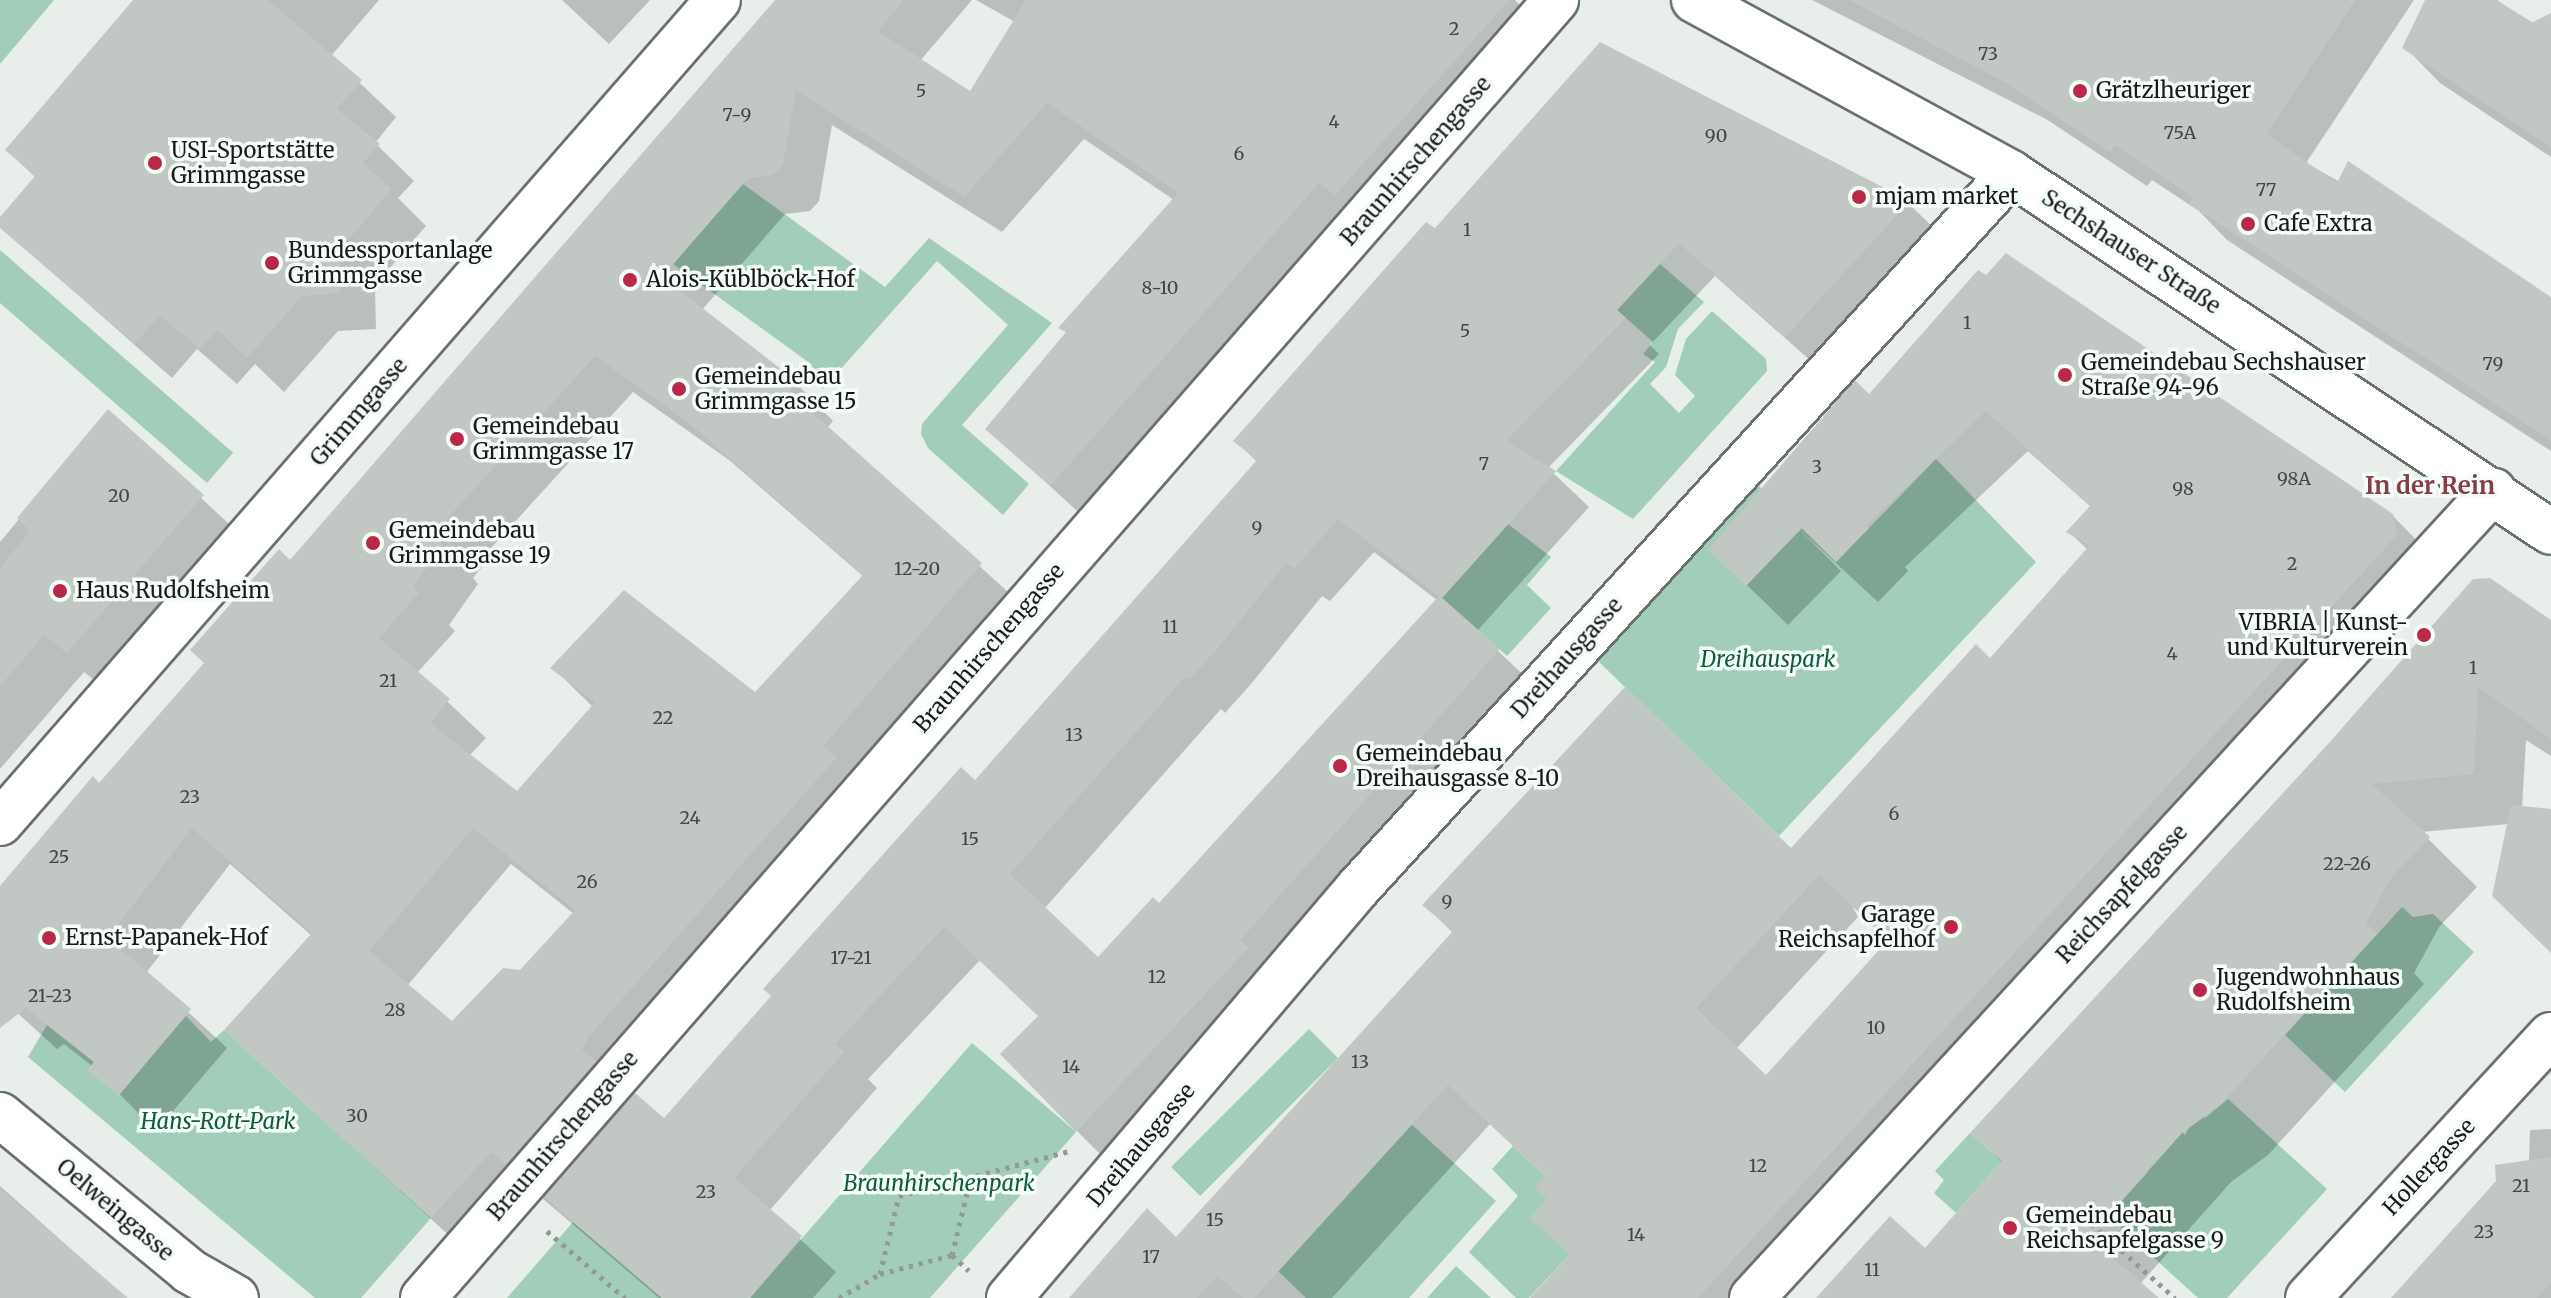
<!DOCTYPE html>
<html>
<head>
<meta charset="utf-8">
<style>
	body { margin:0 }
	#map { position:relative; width:2551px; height:1298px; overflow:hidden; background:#e8efeb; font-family:Merriweather,serif }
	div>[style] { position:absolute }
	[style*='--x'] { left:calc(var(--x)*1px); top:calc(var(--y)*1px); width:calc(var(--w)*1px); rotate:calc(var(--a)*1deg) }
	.green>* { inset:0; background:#a1cdb9; transform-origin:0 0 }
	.shadow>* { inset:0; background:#0003 }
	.building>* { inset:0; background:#c1c8c4 }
	.path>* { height:5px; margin-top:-2.5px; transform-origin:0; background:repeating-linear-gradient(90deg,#949997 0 4px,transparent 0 10px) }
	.roads { filter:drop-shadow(2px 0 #6b716e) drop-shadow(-2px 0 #6b716e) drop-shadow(0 2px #6b716e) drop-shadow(0 -2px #6b716e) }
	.street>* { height:44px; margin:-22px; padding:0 22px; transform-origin:22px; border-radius:22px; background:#fff }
	.secondary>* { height:44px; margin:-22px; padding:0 22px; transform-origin:22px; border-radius:22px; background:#fff }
	.dots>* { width:22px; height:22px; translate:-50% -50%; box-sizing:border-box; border:4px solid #f5fdf9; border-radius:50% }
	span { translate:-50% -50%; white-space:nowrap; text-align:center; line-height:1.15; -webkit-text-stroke:7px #f5fdf9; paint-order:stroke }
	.number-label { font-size:18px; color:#434644 }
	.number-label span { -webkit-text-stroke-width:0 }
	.poi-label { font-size:22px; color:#191b1a }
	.left { translate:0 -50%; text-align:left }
	.right { translate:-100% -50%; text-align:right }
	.street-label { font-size:22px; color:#191b1a }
	.park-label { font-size:22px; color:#0e5b42; font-style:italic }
	.neighbourhood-label { font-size:24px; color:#863d46; font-weight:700 }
</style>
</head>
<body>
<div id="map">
	<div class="green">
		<i style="clip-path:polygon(0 0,54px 0,0 64px)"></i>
		<i style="clip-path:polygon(743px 184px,885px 287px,929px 238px,1052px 323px,962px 425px,1029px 484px,1003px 515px,928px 448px,921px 434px,922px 424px,1008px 325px,937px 261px,823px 389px,811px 364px,673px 264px)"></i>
		<i style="left:0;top:250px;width:309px;height:40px;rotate:41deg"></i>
		<i style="clip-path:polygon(1660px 264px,1704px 302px,1678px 329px,1666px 367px,1650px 384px,1679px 413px,1695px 396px,1675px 375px,1686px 339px,1712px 311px,1766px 359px,1767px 371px,1633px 519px,1556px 471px,1655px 362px,1643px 354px,1653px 342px,1617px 310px)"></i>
		<i style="clip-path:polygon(1936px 459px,2036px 562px,1779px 836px,1598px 661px,1758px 485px,1836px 562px)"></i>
		<i style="clip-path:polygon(1508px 524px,1551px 557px,1527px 585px,1551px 608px,1507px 656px,1442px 598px)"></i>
		<i style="clip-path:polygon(2402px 907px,2413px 917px,2433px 914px,2474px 952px,2345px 1092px,2285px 1035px)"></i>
		<i style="clip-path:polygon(186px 1016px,211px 1042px,224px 1030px,431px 1218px,361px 1298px,315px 1298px,28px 1057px,47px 1025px,94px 1062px,88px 1070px,119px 1095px)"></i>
		<i style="left:1309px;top:1029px;width:41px;height:195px;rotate:45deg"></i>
		<i style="clip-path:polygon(972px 1043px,1076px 1132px,930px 1298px,750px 1298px)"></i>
		<i style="clip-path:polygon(2228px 1099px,2327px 1189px,2227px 1298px,2198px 1298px,2108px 1216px,2147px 1173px,2173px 1124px,2185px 1135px,2198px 1111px,2205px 1118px)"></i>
		<i style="clip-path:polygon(1411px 1124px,1496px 1201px,1409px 1298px,1306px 1298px,1278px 1271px)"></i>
		<i style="clip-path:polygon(1970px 1133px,2002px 1161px,1956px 1213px,1934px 1193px,1944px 1180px,1935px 1171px)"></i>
		<i style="clip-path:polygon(1513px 1146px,1545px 1176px,1547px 1199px,1531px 1218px,1570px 1254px,1529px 1298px,1516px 1298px,1469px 1252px,1518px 1196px,1492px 1169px)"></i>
		<i style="clip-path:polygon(573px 1222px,662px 1298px,507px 1298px)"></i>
		<i style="clip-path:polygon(1456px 1266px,1491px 1298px,1427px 1298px)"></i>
	</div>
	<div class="shadow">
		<i style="clip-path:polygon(136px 0,379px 0,331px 56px,396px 117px,375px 143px,414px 181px,398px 198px,426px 226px,375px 285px,376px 329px,338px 331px,284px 392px,255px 364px,237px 384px,197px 349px,172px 378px,0 226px,36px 178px,7px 150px)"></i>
		<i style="clip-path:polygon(562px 0,650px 0,609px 44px)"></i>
		<i style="clip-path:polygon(evenodd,777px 0,972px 0,920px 61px,971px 94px,1015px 22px,976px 0,1515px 0,1538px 23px,1088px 521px,988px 429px,1068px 334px,1061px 327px,1174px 200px,1084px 139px,1002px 232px,832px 125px,819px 201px,810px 211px,785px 214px,702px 310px,797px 384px,833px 421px,827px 428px,1018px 601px,619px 1087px,665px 1121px,975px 783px,1257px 462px,1236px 441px,1435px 230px,1908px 203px,1943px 237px,1821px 370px,1715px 276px,1650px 345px,1659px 354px,1548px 468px,1589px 507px,1477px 631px,1534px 685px,1111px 1165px,1077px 1131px,1040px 1017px,980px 960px,868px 1079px,877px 1088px,769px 1211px,836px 1272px,813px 1298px,659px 1298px,529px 1187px,469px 1254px,226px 1030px,312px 936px,230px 864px,146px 973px,227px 1048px,156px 1131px,92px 1066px,64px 1044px,57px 1049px,0 997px,0 890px,100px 786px,777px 0,633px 392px,729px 460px,864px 577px,755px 695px,553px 668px,593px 707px,517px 793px,469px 756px,486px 738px,417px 673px,455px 631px,449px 625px,478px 584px,473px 578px,486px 562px,482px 558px,633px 392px,777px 0,1374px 552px,1437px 600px,1159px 906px,1098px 960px,1044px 909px,1221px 709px,1225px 713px,1251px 684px,1322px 596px,1330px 601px,1374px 552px,777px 0,511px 864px,574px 914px,521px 972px,452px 1024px,407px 986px,511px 864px)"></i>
		<i style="clip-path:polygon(1812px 0,2414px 0,2306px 163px,2551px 300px,2551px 451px,2227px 240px,2199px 211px,2152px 180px,2147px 186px,2046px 119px)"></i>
		<i style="clip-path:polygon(2427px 0,2496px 0,2551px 34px,2551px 157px,2440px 83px,2405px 47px)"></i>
		<i style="clip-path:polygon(evenodd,1979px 273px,2392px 515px,2433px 557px,1777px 1298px,1533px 1298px,1572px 1256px,1533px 1218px,1550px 1200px,1547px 1177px,1490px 1124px,1332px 1298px,1070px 1298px,1177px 1240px,1453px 933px,1425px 905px,1791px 851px,1990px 661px,2088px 550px,2069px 532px,2091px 507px,2028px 451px,1905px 567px,1908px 571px,1878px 602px,1799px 529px,1841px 571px,1788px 625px,1711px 550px,1869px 396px,1979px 273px,1852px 905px,1890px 941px,1766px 1078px,1736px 1049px,1858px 917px,1852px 905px)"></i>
		<i style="clip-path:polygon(108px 412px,241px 535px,107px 690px,84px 672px,0 769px,0 542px)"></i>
		<i style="clip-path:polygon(2551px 620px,2551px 756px,2526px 740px,2522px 808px,2551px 811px,2551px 952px,2509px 824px,2421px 832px,2477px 887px,2439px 927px,2414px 973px,2424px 984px,2268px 1155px,2231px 1182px,2140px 1284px,2156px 1298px,1819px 1298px,1925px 1250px,2003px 1163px,1972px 1132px)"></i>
		<i style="clip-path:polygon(2551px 1129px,2551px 1298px,2394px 1298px,2529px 1162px,2530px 1130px)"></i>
		<i style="clip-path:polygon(0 1186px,126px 1298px,0 1298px)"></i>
	</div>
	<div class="building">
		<i style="clip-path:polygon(133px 0,268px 0,362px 80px,337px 109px,380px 144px,363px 163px,392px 189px,340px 249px,340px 293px,302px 296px,247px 358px,218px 330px,200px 349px,160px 315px,135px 344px,0 228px,0 217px,35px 176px,5px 150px)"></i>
		<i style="clip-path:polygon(evenodd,775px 0,904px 0,878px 31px,970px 91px,1026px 0,1509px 0,1335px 195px,1319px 183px,1050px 486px,985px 429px,1066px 332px,1058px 328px,1178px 193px,1047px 103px,964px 197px,796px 90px,783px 164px,773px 175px,748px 178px,662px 277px,798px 382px,789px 392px,982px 563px,823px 746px,837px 757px,589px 1036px,582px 1050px,596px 1061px,506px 1165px,491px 1152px,431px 1218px,224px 1030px,312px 933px,192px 828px,108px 938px,191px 1009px,119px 1095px,87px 1070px,94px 1062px,26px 1008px,0 1028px,0 886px,93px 776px,99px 783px,204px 663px,190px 650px,279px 549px,290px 560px,775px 0,595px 356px,689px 423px,863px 575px,755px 692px,624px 590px,550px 668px,595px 702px,517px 791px,430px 723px,450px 699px,379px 638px,419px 593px,413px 587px,443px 545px,437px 540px,451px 524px,446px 520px,595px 356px,775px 0,473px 828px,575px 910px,520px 970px,503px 968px,452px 1021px,369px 951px,473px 828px)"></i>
		<i style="clip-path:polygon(1849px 0,2355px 0,2266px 134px,2337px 183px,2348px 161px,2551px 297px,2551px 440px,2189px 204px,2194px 198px,2115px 145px,2110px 152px,2008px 84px)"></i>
		<i style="clip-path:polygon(2425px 0,2497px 0,2531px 23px,2551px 13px,2551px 147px,2402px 48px)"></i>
		<i style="clip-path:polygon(evenodd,1600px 42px,1910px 201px,1785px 337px,1679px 243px,1617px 310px,1626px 318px,1506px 441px,1556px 471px,1442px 598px,1500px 649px,1240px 940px,1249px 947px,1076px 1132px,1000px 1054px,1038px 1016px,944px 927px,835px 1044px,844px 1052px,734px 1178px,802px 1236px,750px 1298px,662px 1298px,544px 1197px,635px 1093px,664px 1118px,771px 996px,763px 989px,961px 767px,975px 780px,1257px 460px,1233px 441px,1426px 222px,1435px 228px,1600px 42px,1338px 519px,1439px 596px,1159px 903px,1153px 897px,1098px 957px,1010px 874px,1186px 676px,1189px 680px,1217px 649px,1286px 563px,1295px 568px,1338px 519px)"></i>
		<i style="clip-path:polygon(evenodd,2006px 253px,2393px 514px,2397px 535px,1698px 1298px,1530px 1298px,1570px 1254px,1530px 1218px,1547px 1199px,1534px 1187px,1545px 1176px,1448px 1085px,1254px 1298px,1243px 1298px,1218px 1276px,1196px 1298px,1069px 1298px,1147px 1208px,1176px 1237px,1453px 931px,1422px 905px,1625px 687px,1791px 848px,1976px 644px,1990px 658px,2089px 546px,2066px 532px,2090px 506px,1986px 411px,1866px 525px,1869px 528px,1836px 562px,1802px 528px,1746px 586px,1708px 550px,1855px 380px,1869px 394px,1978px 270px,1986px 275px,2006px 253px,1811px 867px,1888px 940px,1766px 1075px,1696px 1008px,1819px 875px,1811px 867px)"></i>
		<i style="clip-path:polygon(108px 409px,204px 495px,67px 653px,44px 635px,0 686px,0 568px,30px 531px,17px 518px)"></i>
		<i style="clip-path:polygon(2490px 578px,2551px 620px,2551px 739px,2478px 687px,2474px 774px,2372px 784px,2430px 837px,2391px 878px,2366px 923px,2377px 934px,2219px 1106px,2182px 1133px,2089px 1237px,2159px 1298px,1816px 1298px,1890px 1216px,1925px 1248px,2002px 1161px,1970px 1133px,2328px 744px,2473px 579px)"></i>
		<i style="clip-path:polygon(2511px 805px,2551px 809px,2551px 953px,2492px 896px)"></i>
		<i style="clip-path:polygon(2551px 1157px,2551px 1282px,2536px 1298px,2391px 1298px,2496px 1181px,2495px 1165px)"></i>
		<i style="clip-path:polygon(0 1189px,128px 1298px,0 1298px)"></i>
	</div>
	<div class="path">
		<i style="--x:2084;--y:1217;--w:122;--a:41.7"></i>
		<i style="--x:547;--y:1231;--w:103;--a:40.7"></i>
		<i style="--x:952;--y:1255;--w:23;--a:43"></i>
		<i style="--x:880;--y:1274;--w:74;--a:-14.8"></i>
		<i style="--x:952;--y:1255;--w:80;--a:-76.3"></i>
		<i style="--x:839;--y:1298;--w:48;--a:-30.3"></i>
		<i style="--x:880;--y:1274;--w:80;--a:-76.3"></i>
		<i style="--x:899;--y:1196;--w:176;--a:-14.8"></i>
	</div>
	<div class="roads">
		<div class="street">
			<i style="--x:0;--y:823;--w:1092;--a:-48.9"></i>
			<i style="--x:0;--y:1115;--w:245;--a:39.5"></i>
			<i style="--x:189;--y:1271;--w:54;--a:29.9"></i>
			<i style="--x:423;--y:1298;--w:1723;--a:-48.88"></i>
			<i style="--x:1009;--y:1298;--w:538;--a:-49.59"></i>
			<i style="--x:1358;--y:888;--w:968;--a:-47.59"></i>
			<i style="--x:1752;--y:1298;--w:1096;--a:-47.44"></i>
			<i style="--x:2308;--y:1298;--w:358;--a:-47.3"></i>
		</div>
		<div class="secondary">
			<i style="--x:1694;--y:0;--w:361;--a:28.6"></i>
			<i style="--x:2011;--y:173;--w:648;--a:33.62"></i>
		</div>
	</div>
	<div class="dots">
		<i style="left:2080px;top:91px;background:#b92847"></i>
		<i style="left:155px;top:163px;background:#b92847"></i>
		<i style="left:1859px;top:197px;background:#b92847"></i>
		<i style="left:2248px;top:224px;background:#b92847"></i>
		<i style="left:272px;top:263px;background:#b92847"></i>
		<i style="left:630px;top:280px;background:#b92847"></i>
		<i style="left:2065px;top:375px;background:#b92847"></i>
		<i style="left:679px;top:389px;background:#b92847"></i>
		<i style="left:457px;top:439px;background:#b92847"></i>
		<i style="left:373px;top:543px;background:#b92847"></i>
		<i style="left:60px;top:591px;background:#b92847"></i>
		<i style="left:2424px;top:635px;background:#b92847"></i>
		<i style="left:1340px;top:766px;background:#b92847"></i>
		<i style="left:1951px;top:927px;background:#b92847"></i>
		<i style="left:49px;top:938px;background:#b92847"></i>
		<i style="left:2200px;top:990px;background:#b92847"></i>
		<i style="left:2010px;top:1228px;background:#b92847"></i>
	</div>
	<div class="number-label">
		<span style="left:1454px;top:29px">2</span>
		<span style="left:1988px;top:54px">73</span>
		<span style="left:921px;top:91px">5</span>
		<span style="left:737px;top:115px">7-9</span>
		<span style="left:1334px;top:122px">4</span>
		<span style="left:2180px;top:133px">75A</span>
		<span style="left:1716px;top:136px">90</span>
		<span style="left:1239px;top:154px">6</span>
		<span style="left:2266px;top:190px">77</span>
		<span style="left:1467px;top:230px">1</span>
		<span style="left:1160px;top:288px">8-10</span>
		<span style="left:1967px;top:323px">1</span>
		<span style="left:1465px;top:331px">5</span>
		<span style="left:2493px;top:364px">79</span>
		<span style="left:1484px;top:464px">7</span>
		<span style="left:1817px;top:467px">3</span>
		<span style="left:2294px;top:479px">98A</span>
		<span style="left:2183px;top:489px">98</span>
		<span style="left:119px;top:496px">20</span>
		<span style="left:1257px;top:528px">9</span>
		<span style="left:2292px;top:564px">2</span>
		<span style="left:917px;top:569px">12-20</span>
		<span style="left:1170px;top:627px">11</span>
		<span style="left:2172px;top:654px">4</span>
		<span style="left:2473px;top:668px">1</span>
		<span style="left:388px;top:681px">21</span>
		<span style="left:663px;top:718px">22</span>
		<span style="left:1074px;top:735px">13</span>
		<span style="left:190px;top:797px">23</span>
		<span style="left:1894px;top:814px">6</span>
		<span style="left:690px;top:818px">24</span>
		<span style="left:970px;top:839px">15</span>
		<span style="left:59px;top:857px">25</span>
		<span style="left:2347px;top:864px">22-26</span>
		<span style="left:587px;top:882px">26</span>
		<span style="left:1447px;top:902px">9</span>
		<span style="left:851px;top:958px">17-21</span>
		<span style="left:1157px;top:977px">12</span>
		<span style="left:50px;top:996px">21-23</span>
		<span style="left:395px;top:1010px">28</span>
		<span style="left:1876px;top:1028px">10</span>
		<span style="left:1360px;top:1062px">13</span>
		<span style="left:1071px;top:1067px">14</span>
		<span style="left:357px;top:1116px">30</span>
		<span style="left:1758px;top:1166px">12</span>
		<span style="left:2521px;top:1186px">21</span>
		<span style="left:706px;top:1192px">23</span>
		<span style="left:1215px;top:1220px">15</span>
		<span style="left:2484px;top:1232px">23</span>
		<span style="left:1636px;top:1235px">14</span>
		<span style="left:1151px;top:1257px">17</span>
		<span style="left:1872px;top:1270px">11</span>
	</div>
	<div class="poi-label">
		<span class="left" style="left:2096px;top:91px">Grätzlheuriger</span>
		<span class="left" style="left:171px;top:163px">USI-Sportstätte<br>Grimmgasse</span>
		<span class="left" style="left:1875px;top:197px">mjam market</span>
		<span class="left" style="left:2264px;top:224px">Cafe Extra</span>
		<span class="left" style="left:288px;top:263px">Bundessportanlage<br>Grimmgasse</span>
		<span class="left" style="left:646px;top:280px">Alois-Küblböck-Hof</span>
		<span class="left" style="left:2081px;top:375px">Gemeindebau Sechshauser<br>Straße 94-96</span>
		<span class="left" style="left:695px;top:389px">Gemeindebau<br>Grimmgasse 15</span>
		<span class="left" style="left:473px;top:439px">Gemeindebau<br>Grimmgasse 17</span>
		<span class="left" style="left:389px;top:543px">Gemeindebau<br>Grimmgasse 19</span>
		<span class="left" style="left:76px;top:591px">Haus Rudolfsheim</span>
		<span class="right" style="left:2408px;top:635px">VIBRIA | Kunst-<br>und Kulturverein</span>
		<span class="left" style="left:1356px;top:766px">Gemeindebau<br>Dreihausgasse 8-10</span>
		<span class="right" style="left:1935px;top:927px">Garage<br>Reichsapfelhof</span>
		<span class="left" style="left:65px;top:938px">Ernst-Papanek-Hof</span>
		<span class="left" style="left:2216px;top:990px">Jugendwohnhaus<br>Rudolfsheim</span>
		<span class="left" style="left:2026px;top:1228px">Gemeindebau<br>Reichsapfelgasse 9</span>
	</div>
	<div class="street-label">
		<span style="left:1416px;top:161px;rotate:-49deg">Braunhirschengasse</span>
		<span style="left:2131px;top:252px;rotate:33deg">Sechshauser Straße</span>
		<span style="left:359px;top:412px;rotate:-49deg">Grimmgasse</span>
		<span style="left:989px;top:648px;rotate:-49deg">Braunhirschengasse</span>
		<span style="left:1567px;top:658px;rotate:-48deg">Dreihausgasse</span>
		<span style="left:2122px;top:894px;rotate:-47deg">Reichsapfelgasse</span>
		<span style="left:563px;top:1136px;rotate:-49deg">Braunhirschengasse</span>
		<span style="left:1141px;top:1145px;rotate:-50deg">Dreihausgasse</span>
		<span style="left:2429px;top:1167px;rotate:-47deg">Hollergasse</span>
		<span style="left:115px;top:1210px;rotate:40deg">Oelweingasse</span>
	</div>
	<div class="park-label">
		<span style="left:1768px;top:660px">Dreihauspark</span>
		<span style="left:218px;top:1122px">Hans-Rott-Park</span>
		<span style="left:939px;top:1184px">Braunhirschenpark</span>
	</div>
	<div class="neighbourhood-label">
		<span style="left:2430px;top:486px">In der Rein</span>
	</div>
</div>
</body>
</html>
